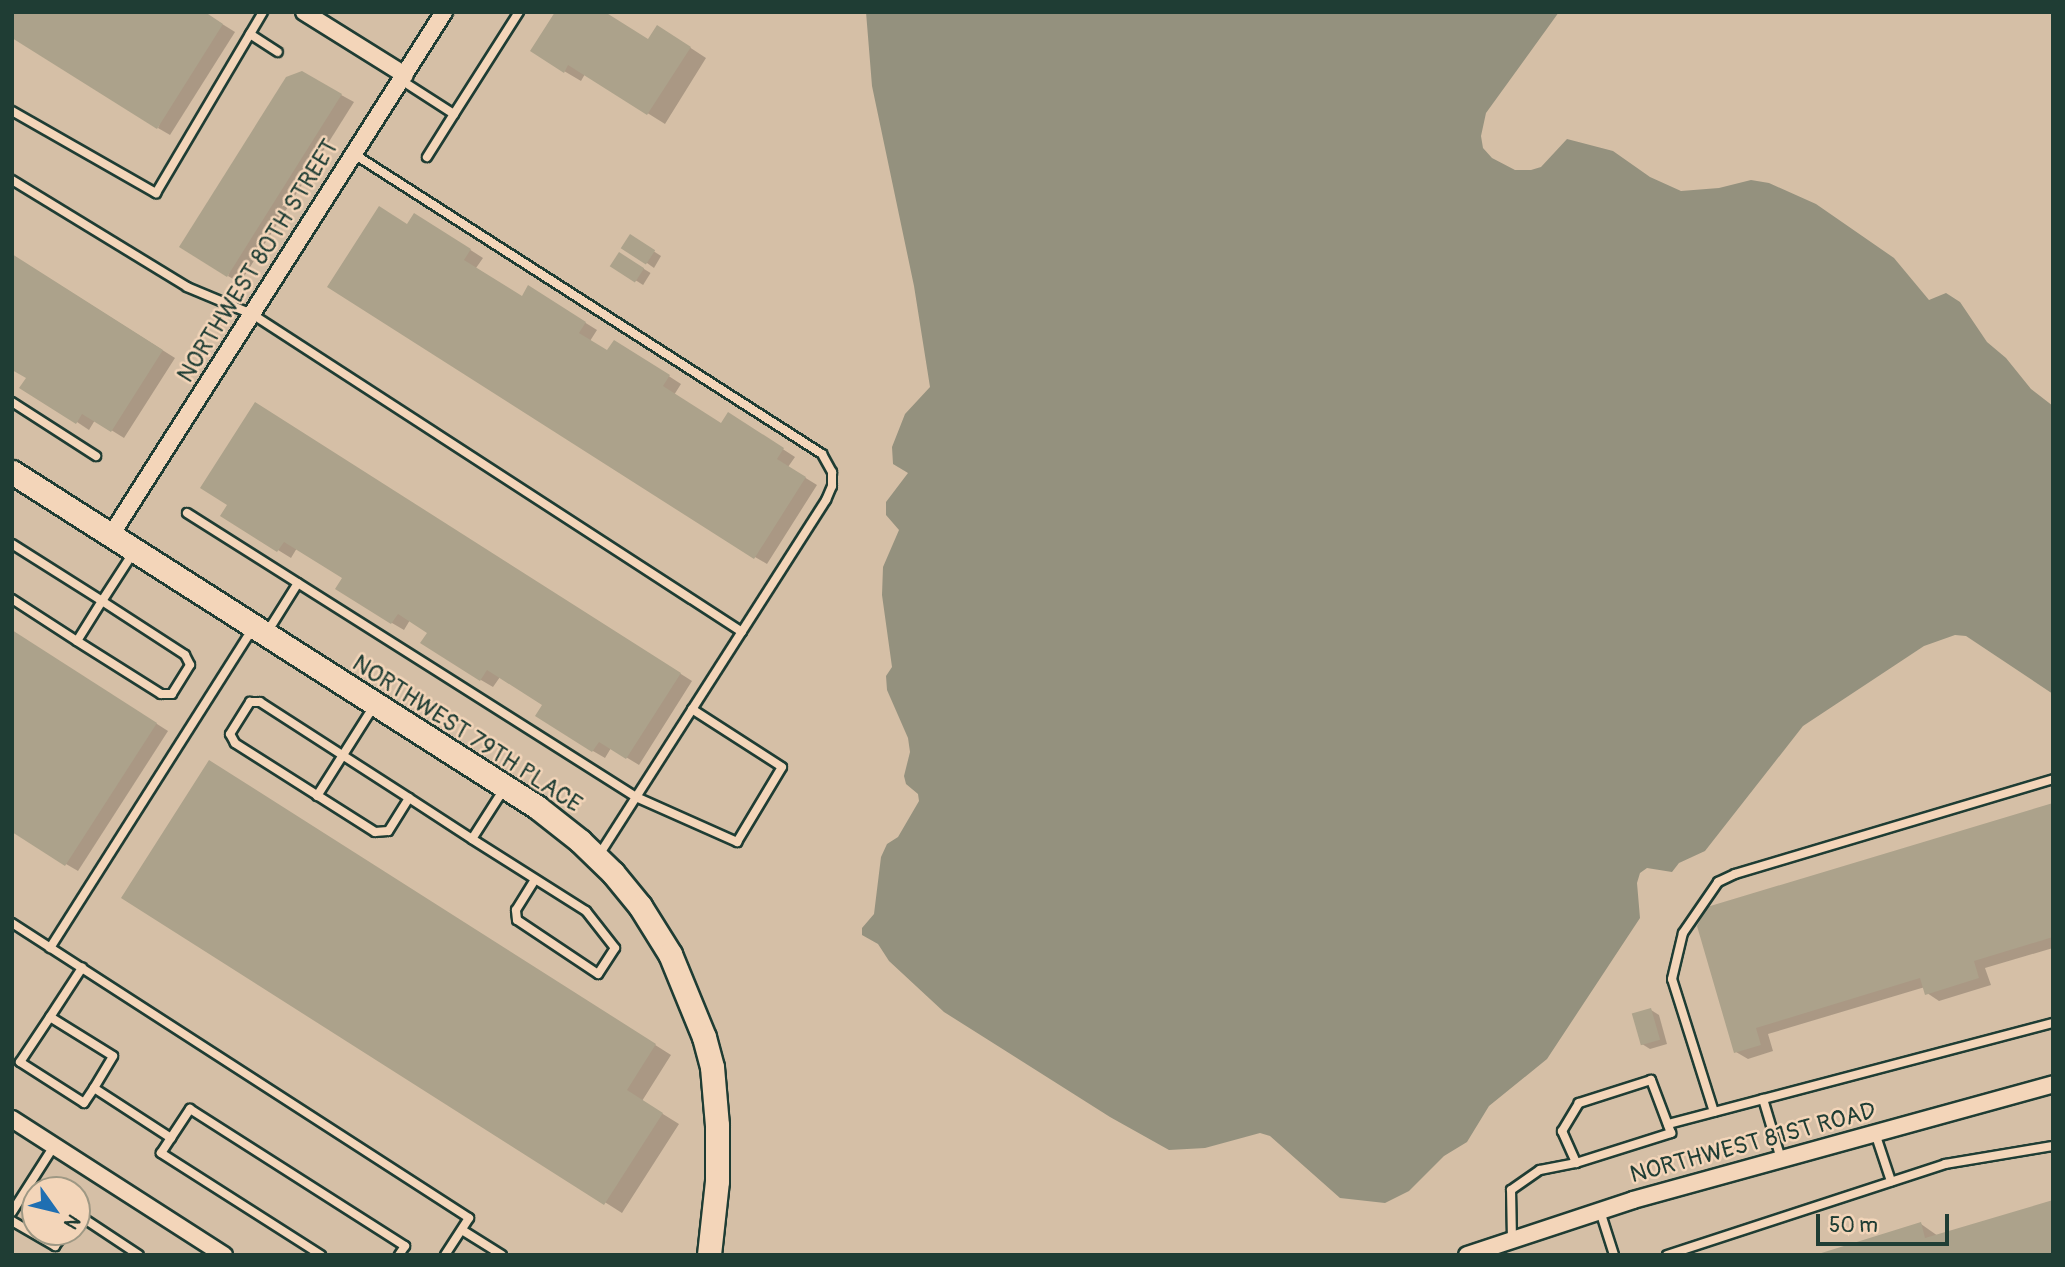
<!DOCTYPE html>
<html>
<head>
<meta charset="utf-8">
<style>
	body { margin:0 }
	#map { position:relative; width:2065px; height:1267px; overflow:hidden; background:#e6ccb1; font-family:Pangolin,sans-serif }
	div>[style] { position:absolute }
	[style*='--x'] { left:calc(var(--x)*1px); top:calc(var(--y)*1px); width:calc(var(--w)*1px); rotate:calc(var(--a)*1deg) }
	.built>* { inset:0; background:#d5bfa6 }
	.water>* { inset:0; background:#94917e }
	.shadow>* { inset:0; background:#0003; transform-origin:0 0 }
	.building>* { inset:0; background:#aca28b; transform-origin:0 0 }
	.roads { filter:drop-shadow(2px 0 #1f3d34) drop-shadow(-2px 0 #1f3d34) drop-shadow(0 2px #1f3d34) drop-shadow(0 -2px #1f3d34) }
	.lane>* { height:8px; margin:-4px; padding:0 4px; transform-origin:4px; border-radius:4px; background:#f3d5b9 }
	.street>* { height:16px; margin:-8px; padding:0 8px; transform-origin:8px; border-radius:8px; background:#f3d5b9 }
	.secondary>* { height:23px; margin:-11.5px; padding:0 11.5px; transform-origin:11.5px; border-radius:11.5px; background:#f3d5b9 }
	span { translate:-50% -50%; white-space:nowrap; text-align:center; line-height:1.15; -webkit-text-stroke:5px #f3d5b9; paint-order:stroke }
	.street-label { font-size:24px; color:#1f3d34 }
	.frame { position:absolute; inset:0; border:14px solid #1f3d34; pointer-events:none }
	.north { position:absolute; left:21px; top:1176px; width:70px; height:70px; box-sizing:border-box; background:#f3d5b9; border:2px solid #9e9884; border-radius:50%; rotate:124deg; font-size:19px; font-weight:700; line-height:28px; text-align:center; color:#1f3d34 }
	.north::after { content:''; display:block; margin:auto; width:24px; height:32px; background:#1f6fb2; clip-path:polygon(50% 0,100% 100%,50% 72%,0 100%) }
	.scale { position:absolute; left:1816px; top:1214px; width:133px; height:32px; box-sizing:border-box; border:4px solid #1f3d34; border-top:0; padding-left:9px; font-size:21px; line-height:24px; white-space:nowrap; color:#1f3d34; -webkit-text-stroke:5px #f3d5b9; paint-order:stroke }
</style>
</head>
<body>
<div id="map">
	<div class="built">
		<i style="clip-path:polygon(evenodd,12px 12px,2053px 12px,2053px 1255px,12px 1255px,12px 12px,35px 1190px,77px 1190px,77px 1232px,35px 1232px,35px 1190px)"></i>
	</div>
	<div class="water">
		<i style="clip-path:polygon(866px 12px,1559px 12px,1486px 113px,1481px 136px,1483px 148px,1492px 158px,1515px 170px,1531px 170px,1541px 167px,1567px 139px,1613px 151px,1650px 177px,1681px 191px,1719px 188px,1751px 180px,1769px 183px,1816px 204px,1894px 258px,1929px 300px,1946px 293px,1960px 302px,1987px 342px,2006px 358px,2031px 389px,2053px 406px,2053px 694px,1966px 636px,1955px 635px,1924px 646px,1803px 726px,1705px 851px,1679px 863px,1672px 872px,1647px 868px,1640px 873px,1637px 883px,1640px 918px,1547px 1059px,1489px 1106px,1467px 1142px,1444px 1156px,1409px 1191px,1385px 1203px,1340px 1198px,1270px 1136px,1260px 1133px,1205px 1148px,1169px 1150px,1110px 1117px,944px 1012px,889px 961px,878px 944px,862px 935px,862px 928px,874px 914px,881px 857px,887px 844px,898px 837px,919px 801px,918px 794px,906px 784px,904px 776px,910px 752px,908px 738px,887px 690px,886px 676px,892px 667px,882px 595px,883px 567px,899px 530px,886px 515px,886px 502px,908px 473px,893px 464px,892px 447px,905px 414px,930px 387px,914px 286px,872px 86px)"></i>
	</div>
	<div class="shadow">
		<i style="clip-path:polygon(203px 12px,235px 32px,170px 135px,158px 128px)"></i>
		<i style="clip-path:polygon(563px 12px,649px 41px,674px 37px,706px 58px,665px 124px,585px 74px,581px 81px,564px 71px)"></i>
		<i style="clip-path:polygon(301px 73px,354px 102px,240px 283px,228px 276px)"></i>
		<i style="clip-path:polygon(427px 222px,483px 258px,476px 268px,522px 298px,541px 295px,597px 330px,590px 341px,608px 352px,627px 349px,681px 384px,674px 395px,721px 425px,740px 421px,795px 457px,788px 467px,817px 485px,767px 564px,755px 557px,408px 226px)"></i>
		<i style="clip-path:polygon(638px 241px,661px 256px,654px 268px,647px 263px)"></i>
		<i style="left:620px;top:254px;width:36px;height:14px;rotate:32deg"></i>
		<i style="clip-path:polygon(12px 255px,175px 358px,124px 438px,95px 420px,89px 430px,77px 422px,28px 378px)"></i>
		<i style="clip-path:polygon(267px 411px,692px 681px,639px 765px,611px 748px,605px 758px,593px 751px,544px 705px,500px 677px,493px 687px,481px 680px,423px 643px,429px 632px,410px 620px,404px 630px,392px 623px,344px 578px,297px 548px,291px 558px,223px 516px)"></i>
		<i style="clip-path:polygon(12px 631px,168px 731px,78px 871px,66px 864px)"></i>
		<i style="clip-path:polygon(226px 772px,671px 1055px,642px 1101px,679px 1124px,622px 1213px,123px 897px)"></i>
		<i style="clip-path:polygon(2053px 805px,2053px 948px,1985px 968px,1991px 985px,1939px 1001px,1927px 993px,1925px 987px,1768px 1034px,1773px 1051px,1748px 1059px,1736px 1052px,1699px 926px)"></i>
		<i style="clip-path:polygon(1651px 1010px,1659px 1015px,1667px 1044px,1650px 1049px,1642px 1044px)"></i>
		<i style="clip-path:polygon(1921px 1224px,1938px 1236px,2053px 1255px,1819px 1255px)"></i>
	</div>
	<div class="building">
		<i style="clip-path:polygon(12px 12px,205px 12px,223px 24px,157px 129px,12px 38px)"></i>
		<i style="clip-path:polygon(555px 12px,605px 12px,648px 39px,657px 25px,691px 47px,647px 115px,568px 65px,564px 73px,530px 51px)"></i>
		<i style="clip-path:polygon(302px 71px,342px 94px,227px 277px,179px 247px,286px 77px)"></i>
		<i style="clip-path:polygon(379px 206px,407px 224px,414px 213px,471px 249px,464px 260px,522px 296px,528px 285px,586px 322px,579px 333px,607px 350px,614px 340px,670px 375px,663px 386px,721px 423px,728px 412px,784px 448px,777px 459px,806px 477px,754px 559px,327px 287px)"></i>
		<i style="left:630px;top:234px;width:30px;height:17px;rotate:33deg"></i>
		<i style="left:619px;top:252px;width:30px;height:17px;rotate:33deg"></i>
		<i style="clip-path:polygon(12px 254px,163px 350px,111px 432px,82px 414px,76px 424px,19px 388px,26px 378px,12px 370px)"></i>
		<i style="clip-path:polygon(255px 402px,681px 673px,626px 759px,599px 742px,592px 752px,535px 716px,542px 705px,487px 670px,480px 681px,420px 643px,427px 633px,398px 614px,391px 624px,335px 589px,342px 578px,284px 542px,277px 552px,220px 516px,227px 505px,200px 488px)"></i>
		<i style="clip-path:polygon(12px 630px,157px 723px,65px 866px,12px 832px)"></i>
		<i style="clip-path:polygon(209px 760px,656px 1044px,627px 1090px,663px 1113px,604px 1205px,121px 898px)"></i>
		<i style="clip-path:polygon(2053px 803px,2053px 937px,1974px 961px,1979px 978px,1925px 995px,1920px 978px,1756px 1028px,1761px 1045px,1734px 1053px,1697px 926px,1707px 907px)"></i>
		<i style="left:1651px;top:1008px;width:33px;height:20px;rotate:74deg"></i>
		<i style="clip-path:polygon(2053px 1200px,2053px 1255px,1815px 1255px,1921px 1222px,1925px 1238px)"></i>
	</div>
	<div class="roads">
		<div class="lane">
			<i style="--x:250;--y:34;--w:33;--a:33"></i>
			<i style="--x:401;--y:80;--w:63;--a:32.7"></i>
			<i style="--x:454;--y:114;--w:51;--a:122.1"></i>
			<i style="--x:12;--y:111;--w:166;--a:29.7"></i>
			<i style="--x:156;--y:193;--w:210;--a:-59.4"></i>
			<i style="--x:454;--y:114;--w:121;--a:-57.5"></i>
			<i style="--x:354;--y:154;--w:556;--a:32.66"></i>
			<i style="--x:822;--y:454;--w:21;--a:61"></i>
			<i style="--x:832;--y:472;--w:14;--a:90"></i>
			<i style="--x:832;--y:486;--w:15;--a:113"></i>
			<i style="--x:826;--y:500;--w:424;--a:122.6"></i>
			<i style="--x:12;--y:180;--w:205;--a:31.4"></i>
			<i style="--x:187;--y:287;--w:70;--a:22.6"></i>
			<i style="--x:252;--y:314;--w:584;--a:32.98"></i>
			<i style="--x:12;--y:402;--w:100;--a:32.7"></i>
			<i style="--x:187;--y:513;--w:531;--a:32.31"></i>
			<i style="--x:636;--y:797;--w:111;--a:24"></i>
			<i style="--x:737;--y:842;--w:87;--a:-59"></i>
			<i style="--x:782;--y:767;--w:107;--a:-147.2"></i>
			<i style="--x:12;--y:544;--w:107;--a:32.3"></i>
			<i style="--x:102;--y:601;--w:99;--a:33"></i>
			<i style="--x:185;--y:655;--w:11;--a:63"></i>
			<i style="--x:190;--y:665;--w:34;--a:122"></i>
			<i style="--x:172;--y:694;--w:11;--a:180"></i>
			<i style="--x:161;--y:694;--w:99;--a:-147.8"></i>
			<i style="--x:77;--y:641;--w:47;--a:-58"></i>
			<i style="--x:102;--y:601;--w:57;--a:-57.1"></i>
			<i style="--x:12;--y:599;--w:77;--a:32.9"></i>
			<i style="--x:266;--y:634;--w:60;--a:-57.9"></i>
			<i style="--x:504;--y:789;--w:59;--a:122.6"></i>
			<i style="--x:472;--y:839;--w:135;--a:32.3"></i>
			<i style="--x:586;--y:911;--w:47;--a:51.9"></i>
			<i style="--x:615;--y:948;--w:31;--a:123"></i>
			<i style="--x:598;--y:974;--w:97;--a:-146.3"></i>
			<i style="--x:517;--y:920;--w:10;--a:-96"></i>
			<i style="--x:516;--y:910;--w:36;--a:-58"></i>
			<i style="--x:317;--y:796;--w:107;--a:-57.7"></i>
			<i style="--x:409;--y:798;--w:39;--a:122"></i>
			<i style="--x:388;--y:831;--w:13;--a:176"></i>
			<i style="--x:375;--y:832;--w:166;--a:-147.6"></i>
			<i style="--x:235;--y:743;--w:10;--a:-119"></i>
			<i style="--x:230;--y:734;--w:38;--a:-58"></i>
			<i style="--x:250;--y:702;--w:10;--a:0"></i>
			<i style="--x:260;--y:702;--w:177;--a:32.8"></i>
			<i style="--x:409;--y:798;--w:75;--a:33.1"></i>
			<i style="--x:12;--y:923;--w:544;--a:32.84"></i>
			<i style="--x:469;--y:1218;--w:44;--a:123"></i>
			<i style="--x:50;--y:948;--w:379;--a:-57.6"></i>
			<i style="--x:50;--y:1017;--w:59;--a:-56.9"></i>
			<i style="--x:94;--y:1088;--w:37;--a:-59"></i>
			<i style="--x:113;--y:1056;--w:74;--a:-148.2"></i>
			<i style="--x:50;--y:1017;--w:54;--a:123.7"></i>
			<i style="--x:20;--y:1062;--w:76;--a:32.6"></i>
			<i style="--x:84;--y:1103;--w:18;--a:-56"></i>
			<i style="--x:94;--y:1088;--w:92;--a:33"></i>
			<i style="--x:1763;--y:1099;--w:63;--a:73.3"></i>
			<i style="--x:1714;--y:1112;--w:139;--a:-107.5"></i>
			<i style="--x:1672;--y:979;--w:47;--a:-76.6"></i>
			<i style="--x:1683;--y:933;--w:62;--a:-55.5"></i>
			<i style="--x:1718;--y:882;--w:19;--a:-25"></i>
			<i style="--x:1735;--y:874;--w:332;--a:-16.6"></i>
			<i style="--x:1668;--y:1124;--w:398;--a:-14.7"></i>
			<i style="--x:1875;--y:1133;--w:51;--a:71.6"></i>
			<i style="--x:1600;--y:1211;--w:46;--a:72.3"></i>
			<i style="--x:12;--y:1212;--w:78;--a:-57.5"></i>
			<i style="--x:77;--y:1214;--w:74;--a:33.5"></i>
			<i style="--x:12;--y:1221;--w:50;--a:30.2"></i>
			<i style="--x:55;--y:1246;--w:17;--a:-54"></i>
			<i style="--x:462;--y:1230;--w:47;--a:32"></i>
			<i style="--x:1512;--y:1240;--w:50;--a:-91.1"></i>
			<i style="--x:1511;--y:1190;--w:35;--a:-35"></i>
			<i style="--x:1540;--y:1170;--w:37;--a:-11"></i>
			<i style="--x:1576;--y:1163;--w:100;--a:-17.5"></i>
			<i style="--x:1671;--y:1133;--w:57;--a:-110.7"></i>
			<i style="--x:1651;--y:1080;--w:76;--a:162.3"></i>
			<i style="--x:1579;--y:1103;--w:33;--a:121"></i>
			<i style="--x:1562;--y:1131;--w:35;--a:66"></i>
			<i style="--x:321;--y:1255;--w:190;--a:-147.5"></i>
			<i style="--x:161;--y:1153;--w:53;--a:-56.6"></i>
			<i style="--x:190;--y:1109;--w:255;--a:32.5"></i>
			<i style="--x:405;--y:1246;--w:11;--a:124"></i>
			<i style="--x:1667;--y:1255;--w:293;--a:-18.1"></i>
			<i style="--x:1945;--y:1164;--w:109;--a:-9.5"></i>
		</div>
		<div class="street">
			<i style="--x:304;--y:12;--w:119;--a:32"></i>
			<i style="--x:111;--y:535;--w:620;--a:-57.51"></i>
			<i style="--x:12;--y:1119;--w:252;--a:32.7"></i>
			<i style="--x:1467;--y:1255;--w:175;--a:-18.3"></i>
			<i style="--x:1633;--y:1200;--w:436;--a:-15.4"></i>
		</div>
		<div class="secondary">
			<i style="--x:12;--y:472;--w:623;--a:32.54"></i>
			<i style="--x:537;--y:807;--w:55;--a:38.3"></i>
			<i style="--x:580;--y:841;--w:46;--a:44.1"></i>
			<i style="--x:613;--y:873;--w:43;--a:50.7"></i>
			<i style="--x:640;--y:906;--w:57;--a:58"></i>
			<i style="--x:670;--y:954;--w:90;--a:67.7"></i>
			<i style="--x:704;--y:1037;--w:31;--a:75"></i>
			<i style="--x:712;--y:1067;--w:58;--a:85.1"></i>
			<i style="--x:717;--y:1125;--w:56;--a:90"></i>
			<i style="--x:717;--y:1181;--w:74;--a:96.2"></i>
		</div>
	</div>
	<div class="street-label">
		<span style="left:258px;top:261px;rotate:-58deg">NORTHWEST 80TH STREET</span>
		<span style="left:467px;top:734px;rotate:33deg">NORTHWEST 79TH PLACE</span>
		<span style="left:1753px;top:1143px;rotate:-15deg">NORTHWEST 81ST ROAD</span>
	</div>
	<div class="frame"></div>
	<div class="north">N</div>
	<div class="scale">50 m</div>
</div>
</body>
</html>
